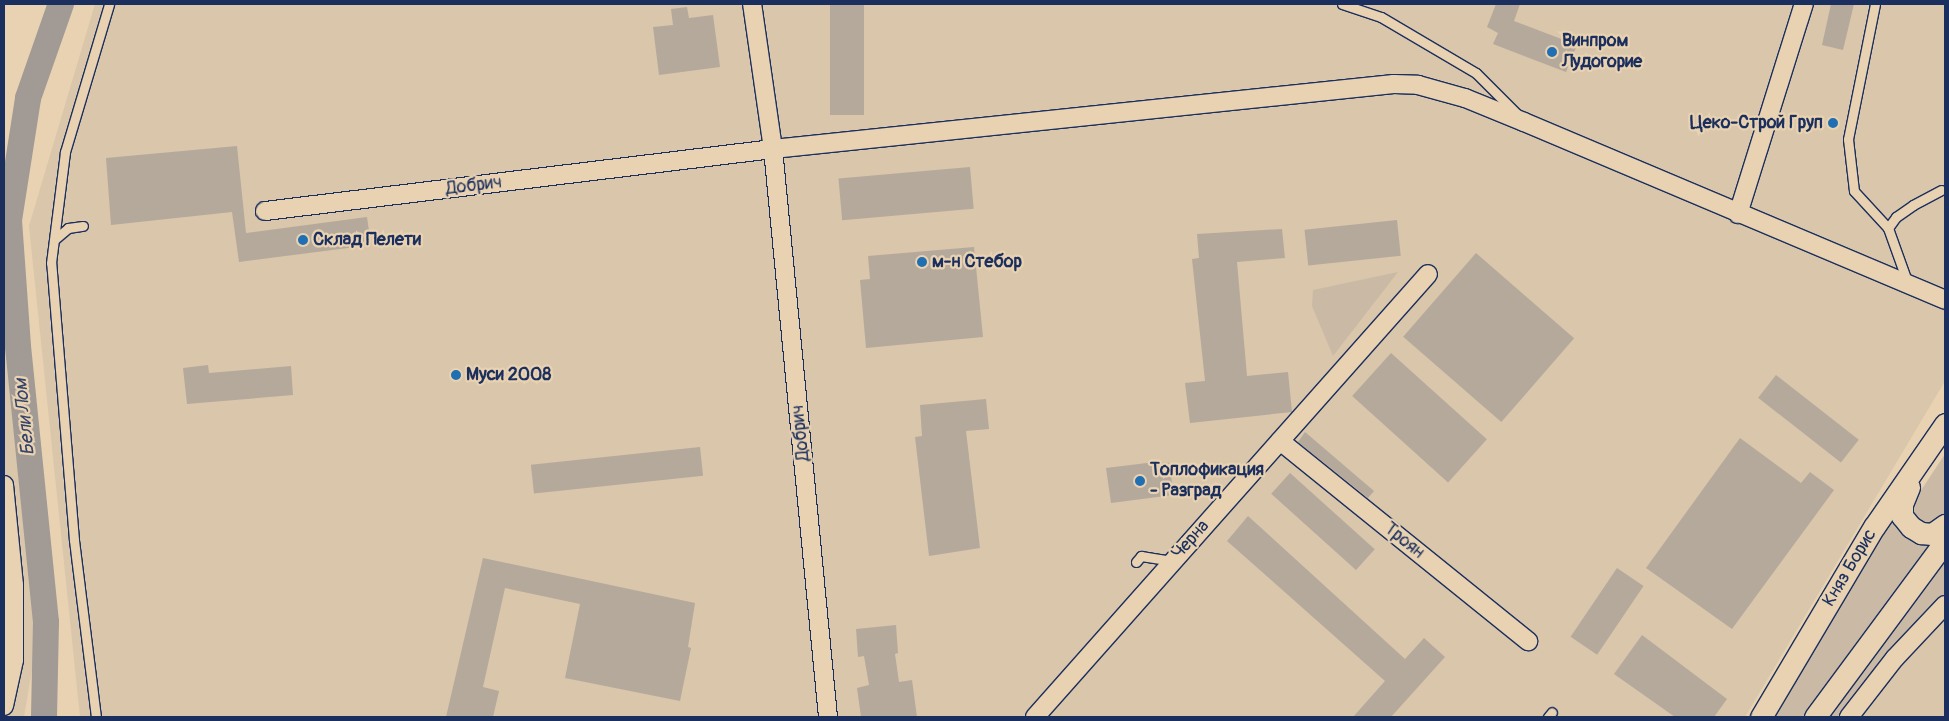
<!DOCTYPE html>
<html>
<head>
<meta charset="utf-8">
<style>
	body { margin:0 }
	#map { position:relative; width:1949px; height:721px; overflow:hidden; background:#e8d2b1; font-family:Pangolin,sans-serif }
	div>[style] { position:absolute }
	[style*='--x'] { left:calc(var(--x)*1px); top:calc(var(--y)*1px); width:calc(var(--w)*1px); rotate:calc(var(--a)*1deg) }
	.built>* { inset:0; background:#d9c6ab }
	.green>* { inset:0; background:#cabaa5 }
	.river>* { height:26px; margin:-13px; padding:0 13px; transform-origin:13px; border-radius:13px; background:#a19a95 }
	.building>* { inset:0; background:#b5a99c; transform-origin:0 0 }
	.roads { filter:drop-shadow(1px 0 #1b2f5e) drop-shadow(-1px 0 #1b2f5e) drop-shadow(0 1px #1b2f5e) drop-shadow(0 -1px #1b2f5e) }
	.service>* { height:9px; margin:-4.5px; padding:0 4.5px; transform-origin:4.5px; border-radius:4.5px; background:#e8d2b1 }
	.minor>* { height:18px; margin:-9px; padding:0 9px; transform-origin:9px; border-radius:9px; background:#e8d2b1 }
	.tertiary>* { height:21px; margin:-10.5px; padding:0 10.5px; transform-origin:10.5px; border-radius:10.5px; background:#e8d2b1 }
	.dots>* { width:14px; height:14px; translate:-50% -50%; box-sizing:border-box; border:2px solid #e8d2b1; border-radius:50% }
	span { translate:-50% -50%; white-space:nowrap; text-align:center; line-height:1.15; -webkit-text-stroke:4.5px #e8d2b1; paint-order:stroke }
	.poi-label { font-size:18px; color:#1b2f5e; font-weight:700 }
	.left { translate:0 -50%; text-align:left }
	.right { translate:-100% -50%; text-align:right }
	.street-label { font-size:18px; color:#1b2f5e }
	.water-label { font-size:19px; color:#364469; font-style:italic }
	.frame { position:absolute; inset:0; border:5px solid #1b2f5e; pointer-events:none }
</style>
</head>
<body>
<div id="map">
	<div class="built">
		<i style="clip-path:polygon(95px 4px,1945px 4px,1945px 381px,1745px 717px,80px 717px,29px 226px)"></i>
		<i style="clip-path:polygon(4px 286px,38px 634px,24px 717px,4px 717px)"></i>
		<i style="clip-path:polygon(1945px 578px,1945px 717px,1834px 717px)"></i>
	</div>
	<div class="green">
		<i style="clip-path:polygon(1398px 272px,1333px 356px,1312px 306px,1313px 290px)"></i>
		<i style="clip-path:polygon(1945px 454px,1945px 515px,1935px 522px,1924px 523px,1913px 512px,1912px 504px)"></i>
		<i style="clip-path:polygon(1888px 520px,1894px 520px,1905px 537px,1930px 545px,1928px 553px,1804px 717px,1772px 717px)"></i>
		<i style="clip-path:polygon(1945px 559px,1945px 596px,1892px 650px,1839px 717px,1826px 717px)"></i>
	</div>
	<div class="river">
		<i style="--x:44;--y:717;--w:95;--a:-88.8"></i>
		<i style="--x:46;--y:622;--w:277;--a:-95.8"></i>
		<i style="--x:18;--y:346;--w:126;--a:-94.1"></i>
		<i style="--x:9;--y:220;--w:123;--a:-81.1"></i>
		<i style="--x:28;--y:98;--w:100;--a:-70.7"></i>
	</div>
	<div class="building">
		<i style="left:830px;top:4px;width:34px;height:111px"></i>
		<i style="clip-path:polygon(1496px 4px,1520px 4px,1514px 21px,1577px 45px,1566px 72px,1493px 44px,1498px 33px,1487px 27px)"></i>
		<i style="clip-path:polygon(1831px 4px,1854px 4px,1843px 50px,1822px 45px)"></i>
		<i style="clip-path:polygon(687px 7px,689px 18px,713px 15px,720px 67px,659px 75px,653px 27px,673px 25px,671px 9px)"></i>
		<i style="clip-path:polygon(237px 146px,246px 233px,367px 217px,371px 245px,239px 262px,232px 212px,111px 225px,106px 158px)"></i>
		<i style="left:970px;top:167px;width:42px;height:132px;rotate:85deg"></i>
		<i style="left:1397px;top:220px;width:36px;height:93px;rotate:84deg"></i>
		<i style="clip-path:polygon(1282px 229px,1285px 258px,1237px 262px,1247px 376px,1288px 372px,1292px 412px,1190px 423px,1185px 383px,1205px 381px,1192px 259px,1199px 258px,1197px 234px)"></i>
		<i style="clip-path:polygon(974px 247px,983px 337px,866px 348px,860px 280px,870px 279px,868px 256px)"></i>
		<i style="left:1476px;top:253px;width:130px;height:111px;rotate:41deg"></i>
		<i style="left:1391px;top:353px;width:129px;height:58px;rotate:42deg"></i>
		<i style="clip-path:polygon(208px 365px,209px 373px,291px 366px,293px 395px,187px 404px,183px 368px)"></i>
		<i style="left:1776px;top:375px;width:105px;height:29px;rotate:38deg"></i>
		<i style="clip-path:polygon(986px 399px,989px 429px,966px 431px,980px 548px,929px 556px,915px 437px,922px 436px,920px 405px)"></i>
		<i style="clip-path:polygon(1305px 432px,1374px 491px,1368px 498px,1298px 442px)"></i>
		<i style="clip-path:polygon(1740px 438px,1801px 483px,1810px 472px,1834px 490px,1732px 629px,1646px 568px)"></i>
		<i style="left:700px;top:447px;width:29px;height:170px;rotate:84deg"></i>
		<i style="clip-path:polygon(1155px 462px,1170px 463px,1173px 495px,1111px 503px,1106px 468px)"></i>
		<i style="left:1290px;top:473px;width:114px;height:28px;rotate:42deg"></i>
		<i style="clip-path:polygon(1248px 516px,1405px 659px,1424px 638px,1445px 657px,1391px 717px,1353px 717px,1385px 681px,1227px 541px)"></i>
		<i style="clip-path:polygon(483px 558px,695px 603px,688px 647px,691px 648px,680px 701px,565px 678px,580px 604px,505px 588px,483px 687px,499px 691px,493px 717px,446px 717px)"></i>
		<i style="left:1617px;top:568px;width:32px;height:83px;rotate:34deg"></i>
		<i style="clip-path:polygon(896px 625px,898px 653px,895px 654px,899px 682px,912px 680px,917px 717px,861px 717px,857px 688px,869px 685px,864px 656px,858px 657px,856px 629px)"></i>
		<i style="clip-path:polygon(1642px 635px,1727px 699px,1714px 717px,1675px 717px,1614px 674px)"></i>
	</div>
	<div class="roads">
		<div class="service">
			<i style="--x:1342;--y:4;--w:41;--a:18.4"></i>
			<i style="--x:1381;--y:17;--w:110;--a:30.5"></i>
			<i style="--x:1476;--y:73;--w:58;--a:45"></i>
			<i style="--x:1875;--y:4;--w:138;--a:101.3"></i>
			<i style="--x:1848;--y:139;--w:52;--a:83.4"></i>
			<i style="--x:1854;--y:191;--w:50;--a:47.4"></i>
			<i style="--x:1888;--y:228;--w:59;--a:70.3"></i>
			<i style="--x:1888;--y:228;--w:14;--a:-54"></i>
			<i style="--x:1896;--y:217;--w:21;--a:-35"></i>
			<i style="--x:1913;--y:205;--w:32;--a:-28"></i>
			<i style="--x:55;--y:239;--w:17;--a:-40"></i>
			<i style="--x:68;--y:228;--w:15;--a:-8"></i>
			<i style="--x:1136;--y:562;--w:8;--a:-50"></i>
			<i style="--x:1141;--y:556;--w:31;--a:9"></i>
			<i style="--x:96;--y:717;--w:178;--a:-97.1"></i>
			<i style="--x:74;--y:540;--w:278;--a:-94.7"></i>
			<i style="--x:51;--y:263;--w:112;--a:-82.8"></i>
			<i style="--x:65;--y:152;--w:154;--a:-73.4"></i>
			<i style="--x:1548;--y:717;--w:6;--a:-51"></i>
		</div>
		<div class="minor">
			<i style="--x:265;--y:211;--w:512;--a:-6.96"></i>
			<i style="--x:773;--y:149;--w:147;--a:-98.2"></i>
			<i style="--x:1738;--y:214;--w:220;--a:-72.6"></i>
			<i style="--x:1280;--y:441;--w:319;--a:38.9"></i>
			<i style="--x:4;--y:485;--w:100;--a:84.3"></i>
			<i style="--x:14;--y:585;--w:75;--a:90"></i>
			<i style="--x:14;--y:660;--w:47;--a:102.3"></i>
			<i style="--x:828;--y:717;--w:571;--a:-95.53"></i>
			<i style="--x:773;--y:149;--w:624;--a:-5.98"></i>
			<i style="--x:1394;--y:84;--w:24;--a:2"></i>
			<i style="--x:1418;--y:85;--w:49;--a:15.5"></i>
			<i style="--x:1465;--y:98;--w:64;--a:22.1"></i>
			<i style="--x:1524;--y:122;--w:457;--a:22.9"></i>
			<i style="--x:1035;--y:717;--w:592;--a:-48.42"></i>
			<i style="--x:1849;--y:717;--w:75;--a:-52.1"></i>
			<i style="--x:1895;--y:658;--w:73;--a:-46.7"></i>
		</div>
		<div class="tertiary">
			<i style="--x:1909;--y:487;--w:18;--a:112"></i>
			<i style="--x:1902;--y:504;--w:12;--a:90"></i>
			<i style="--x:1902;--y:516;--w:14;--a:51"></i>
			<i style="--x:1911;--y:527;--w:12;--a:31"></i>
			<i style="--x:1921;--y:533;--w:11;--a:5"></i>
			<i style="--x:1932;--y:534;--w:16;--a:-35"></i>
			<i style="--x:1761;--y:717;--w:221;--a:-59.3"></i>
			<i style="--x:1874;--y:527;--w:125;--a:-55.4"></i>
			<i style="--x:1815;--y:717;--w:219;--a:-53.5"></i>
		</div>
	</div>
	<div class="dots">
		<i style="left:1552px;top:52px;background:#1f6fb2"></i>
		<i style="left:1833px;top:123px;background:#1f6fb2"></i>
		<i style="left:303px;top:240px;background:#1f6fb2"></i>
		<i style="left:922px;top:262px;background:#1f6fb2"></i>
		<i style="left:456px;top:375px;background:#1f6fb2"></i>
		<i style="left:1140px;top:481px;background:#1f6fb2"></i>
	</div>
	<div class="poi-label">
		<span class="left" style="left:1562px;top:52px">Винпром<br>Лудогорие</span>
		<span class="right" style="left:1823px;top:123px">Цеко-Строй Груп</span>
		<span class="left" style="left:313px;top:240px">Склад Пелети</span>
		<span class="left" style="left:932px;top:262px">м-н Стебор</span>
		<span class="left" style="left:466px;top:375px">Муси 2008</span>
		<span class="left" style="left:1150px;top:481px">Топлофикация<br>- Разград</span>
	</div>
	<div class="street-label">
		<span style="left:474px;top:186px;rotate:-7deg">Добрич</span>
		<span style="left:801px;top:433px;rotate:-96deg">Добрич</span>
		<span style="left:1191px;top:540px;rotate:-48deg">Черна</span>
		<span style="left:1404px;top:541px;rotate:39deg">Троян</span>
		<span style="left:1850px;top:568px;rotate:-59deg">Княз Борис</span>
	</div>
	<div class="water-label">
		<span style="left:25px;top:417px;rotate:-96deg">Бели Лом</span>
	</div>
	<div class="frame"></div>
</div>
</body>
</html>
